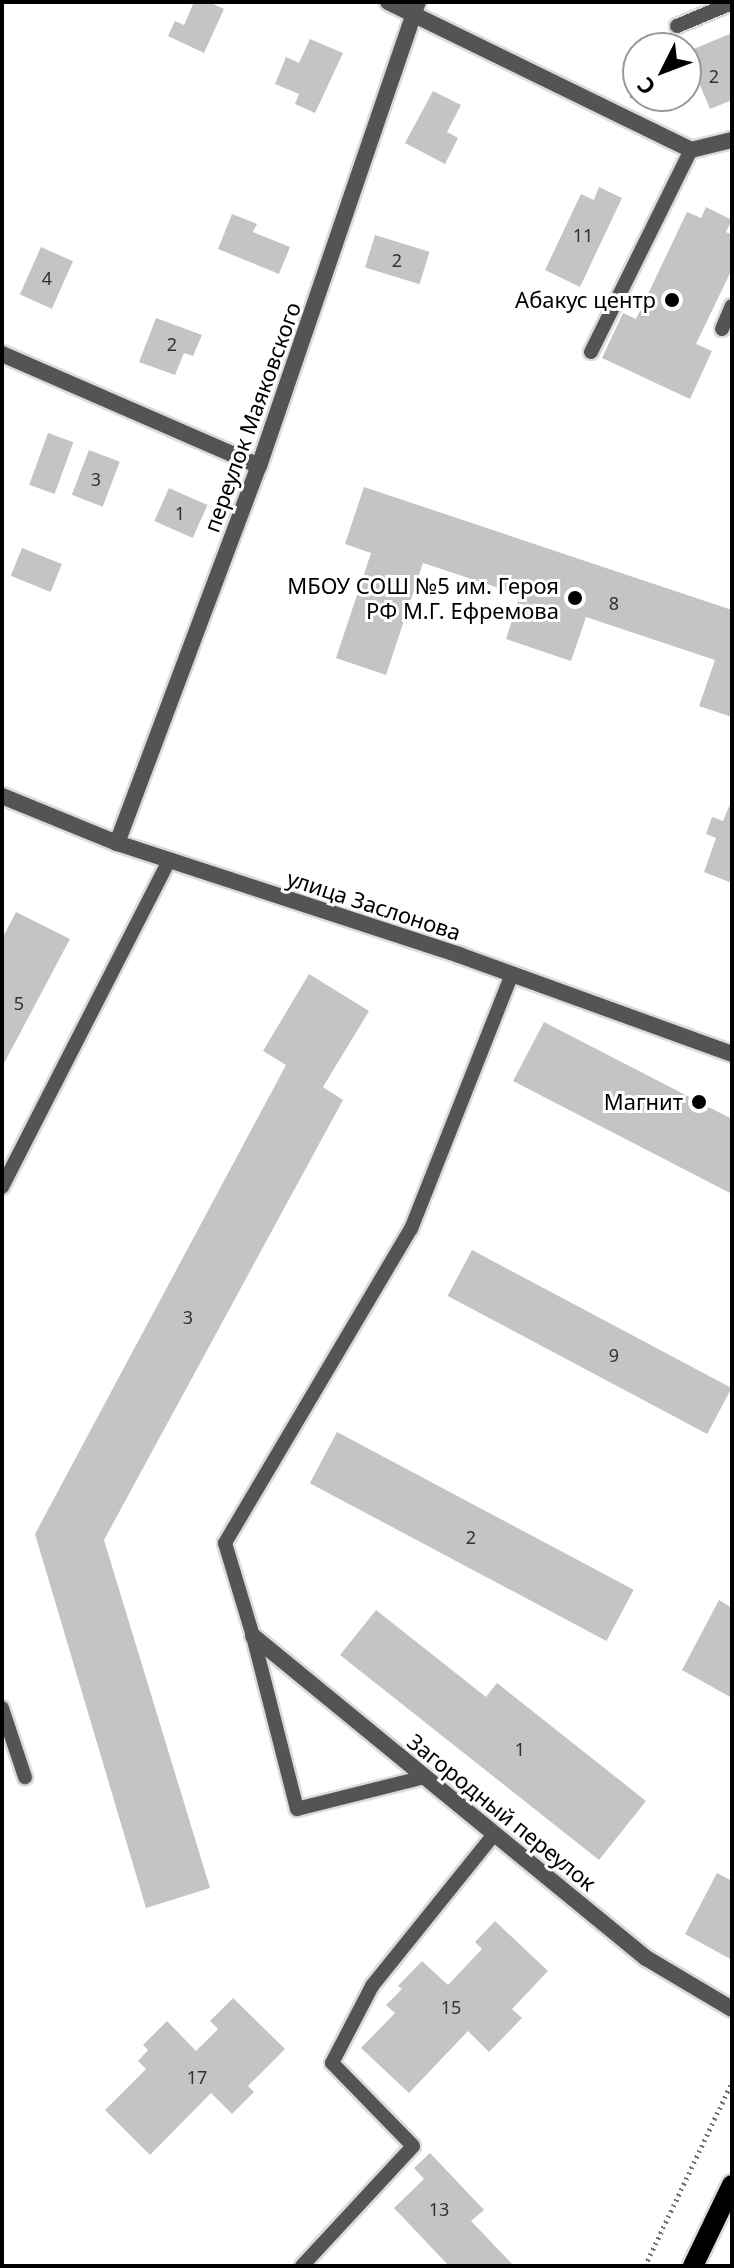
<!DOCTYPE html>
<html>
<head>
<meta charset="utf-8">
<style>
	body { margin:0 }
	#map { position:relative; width:734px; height:2268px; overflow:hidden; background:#fff; font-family:"Noto Sans",sans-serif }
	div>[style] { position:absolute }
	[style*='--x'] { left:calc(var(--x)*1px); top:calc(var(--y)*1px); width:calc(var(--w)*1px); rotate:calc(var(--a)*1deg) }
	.building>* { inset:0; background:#c4c4c4; transform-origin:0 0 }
	.path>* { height:5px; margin-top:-2.5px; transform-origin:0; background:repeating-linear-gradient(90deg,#767676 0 2px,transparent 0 6px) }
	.roads { filter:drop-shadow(2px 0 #dbdbdb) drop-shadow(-2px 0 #dbdbdb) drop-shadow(0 2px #dbdbdb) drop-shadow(0 -2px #dbdbdb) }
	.lane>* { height:14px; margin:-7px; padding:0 7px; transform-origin:7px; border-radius:7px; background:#545454 }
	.street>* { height:16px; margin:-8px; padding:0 8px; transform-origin:8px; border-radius:8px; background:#545454 }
	.primary>* { height:20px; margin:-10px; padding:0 10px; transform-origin:10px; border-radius:10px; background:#000 }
	.dots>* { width:22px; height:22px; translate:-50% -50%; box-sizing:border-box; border:4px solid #fff; border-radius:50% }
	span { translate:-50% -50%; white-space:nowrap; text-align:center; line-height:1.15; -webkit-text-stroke:6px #fff; paint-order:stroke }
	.number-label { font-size:18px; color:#313131 }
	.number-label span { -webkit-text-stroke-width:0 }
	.poi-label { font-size:22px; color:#000 }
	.right { translate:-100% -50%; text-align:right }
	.street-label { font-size:22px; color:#000 }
	.frame { position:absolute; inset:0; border:4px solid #000; pointer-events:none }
	.north { position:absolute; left:622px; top:32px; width:80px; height:80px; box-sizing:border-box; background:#fff; border:2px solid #999; border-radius:50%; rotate:228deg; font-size:22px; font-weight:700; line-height:32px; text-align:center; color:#000 }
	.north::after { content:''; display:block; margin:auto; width:28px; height:36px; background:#000; clip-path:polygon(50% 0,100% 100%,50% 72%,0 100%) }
</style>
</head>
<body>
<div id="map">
	<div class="building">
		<i style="clip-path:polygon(194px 2px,209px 2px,224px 9px,204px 53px,168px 36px,175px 21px,184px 25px)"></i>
		<i style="clip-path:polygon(732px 33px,732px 100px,710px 109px,686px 52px)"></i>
		<i style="clip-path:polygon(310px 39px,343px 53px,315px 113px,295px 104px,299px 94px,275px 84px,286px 57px,299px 63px)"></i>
		<i style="clip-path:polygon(433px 91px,461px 105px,447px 132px,458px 138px,445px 164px,405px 143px)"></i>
		<i style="clip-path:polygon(599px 187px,622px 198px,580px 287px,545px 270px,581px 194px,594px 200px)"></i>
		<i style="clip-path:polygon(706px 207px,732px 220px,726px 232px,732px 235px,732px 269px,696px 344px,712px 351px,690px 399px,602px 358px,623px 313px,636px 319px,687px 212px,701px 218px)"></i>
		<i style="clip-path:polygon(232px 214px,257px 224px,253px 232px,290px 247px,279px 274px,218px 249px)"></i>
		<i style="left:375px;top:235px;width:57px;height:34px;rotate:17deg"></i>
		<i style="left:41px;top:247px;width:35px;height:52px;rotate:24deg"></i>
		<i style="clip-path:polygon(156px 318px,202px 335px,193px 356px,184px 353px,175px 375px,139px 362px)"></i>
		<i style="left:48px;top:433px;width:27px;height:55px;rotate:20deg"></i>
		<i style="left:89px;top:450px;width:33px;height:48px;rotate:21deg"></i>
		<i style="clip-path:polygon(364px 487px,732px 610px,732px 717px,699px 706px,715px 660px,586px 617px,571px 661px,506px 639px,520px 595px,423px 563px,386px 675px,336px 658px,371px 553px,345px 544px)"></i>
		<i style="left:169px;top:488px;width:42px;height:36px;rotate:24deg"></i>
		<i style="left:22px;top:548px;width:43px;height:30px;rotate:22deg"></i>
		<i style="clip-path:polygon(732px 799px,732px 883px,704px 872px,716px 838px,706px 834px,712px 817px,723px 821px)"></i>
		<i style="clip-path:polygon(16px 912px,70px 939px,2px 1067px,2px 939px)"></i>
		<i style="clip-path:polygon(309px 974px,369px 1011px,323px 1087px,343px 1100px,104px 1540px,210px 1888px,146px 1908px,35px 1534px,286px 1065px,263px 1051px)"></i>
		<i style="clip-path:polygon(544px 1022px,732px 1119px,732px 1194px,513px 1081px)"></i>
		<i style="left:472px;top:1250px;width:294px;height:52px;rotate:28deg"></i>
		<i style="left:337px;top:1432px;width:336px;height:58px;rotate:28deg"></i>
		<i style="clip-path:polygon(719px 1600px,732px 1608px,732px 1698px,682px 1670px)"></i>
		<i style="clip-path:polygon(376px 1610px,486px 1697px,497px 1683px,646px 1801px,599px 1860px,340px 1655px)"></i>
		<i style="clip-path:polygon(717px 1873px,732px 1881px,732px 1960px,685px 1934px)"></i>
		<i style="clip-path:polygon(495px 1921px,548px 1971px,512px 2009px,522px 2018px,489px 2052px,468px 2031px,409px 2093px,361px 2048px,395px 2013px,386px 2005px,402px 1989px,398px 1986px,422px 1961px,448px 1985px,482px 1949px,475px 1942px)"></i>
		<i style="clip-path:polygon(233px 1998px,285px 2049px,248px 2086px,254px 2092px,232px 2114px,211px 2093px,150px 2155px,105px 2110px,146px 2069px,138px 2061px,148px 2050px,143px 2045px,167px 2021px,196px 2051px,218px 2029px,210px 2021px)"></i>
		<i style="clip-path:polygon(430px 2153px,484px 2210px,471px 2221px,514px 2266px,449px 2266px,394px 2208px,424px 2179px,414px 2168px)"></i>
	</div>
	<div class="path">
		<i style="--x:632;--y:98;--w:15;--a:-67"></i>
		<i style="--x:645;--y:2266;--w:204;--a:-64.7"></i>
	</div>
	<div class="roads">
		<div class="lane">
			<i style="--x:677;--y:26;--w:60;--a:-22.7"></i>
			<i style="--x:722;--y:329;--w:25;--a:-67"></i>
			<i style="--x:591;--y:352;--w:225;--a:-63.7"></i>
			<i style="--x:2;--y:1187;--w:366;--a:-62.9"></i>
			<i style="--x:2;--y:1708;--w:73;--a:71.6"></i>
			<i style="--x:425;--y:1777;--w:132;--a:166"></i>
			<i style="--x:297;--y:1809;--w:179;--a:-104.3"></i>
			<i style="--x:253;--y:1636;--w:97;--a:-106.8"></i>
			<i style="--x:225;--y:1543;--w:365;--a:-59.4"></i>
			<i style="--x:411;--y:1229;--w:274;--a:-68.4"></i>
			<i style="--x:302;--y:2266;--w:163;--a:-47.2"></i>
			<i style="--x:413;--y:2146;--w:116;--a:-134.3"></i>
			<i style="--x:332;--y:2063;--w:87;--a:-62.5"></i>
			<i style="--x:372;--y:1986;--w:195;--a:-51.2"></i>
		</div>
		<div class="street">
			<i style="--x:388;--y:2;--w:337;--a:26"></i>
			<i style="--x:691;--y:150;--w:42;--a:-13.7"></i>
			<i style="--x:2;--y:354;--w:280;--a:23.5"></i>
			<i style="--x:2;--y:796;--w:124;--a:22.2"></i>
			<i style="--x:117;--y:843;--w:360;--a:18.1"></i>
			<i style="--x:459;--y:955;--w:290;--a:19.9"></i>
			<i style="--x:117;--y:843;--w:403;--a:-69.4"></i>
			<i style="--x:259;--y:466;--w:490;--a:-71.1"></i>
			<i style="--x:253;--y:1636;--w:508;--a:39.33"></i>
			<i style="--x:646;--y:1958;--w:100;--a:30.7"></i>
		</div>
		<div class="primary">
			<i style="--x:693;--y:2266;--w:90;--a:-64.3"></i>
		</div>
	</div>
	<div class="dots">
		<i style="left:672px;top:300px;background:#000"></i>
		<i style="left:575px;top:598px;background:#000"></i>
		<i style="left:699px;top:1102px;background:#000"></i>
	</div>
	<div class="number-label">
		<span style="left:714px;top:76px">2</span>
		<span style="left:583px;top:235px">11</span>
		<span style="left:397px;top:260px">2</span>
		<span style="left:47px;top:278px">4</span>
		<span style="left:172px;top:344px">2</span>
		<span style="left:96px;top:479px">3</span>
		<span style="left:180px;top:513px">1</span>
		<span style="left:614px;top:603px">8</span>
		<span style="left:19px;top:1003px">5</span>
		<span style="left:188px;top:1317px">3</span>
		<span style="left:614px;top:1355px">9</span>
		<span style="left:471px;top:1537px">2</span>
		<span style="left:520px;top:1749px">1</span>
		<span style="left:451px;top:2007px">15</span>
		<span style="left:197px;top:2077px">17</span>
		<span style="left:439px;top:2209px">13</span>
	</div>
	<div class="poi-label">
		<span class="right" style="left:656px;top:300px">Абакус центр</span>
		<span class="right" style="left:559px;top:598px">МБОУ СОШ №5 им. Героя<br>РФ М.Г. Ефремова</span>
		<span class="right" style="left:683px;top:1102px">Магнит</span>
	</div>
	<div class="street-label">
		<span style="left:252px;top:417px;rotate:-70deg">переулок Маяковского</span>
		<span style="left:374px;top:905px;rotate:18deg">улица Заслонова</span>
		<span style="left:502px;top:1812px;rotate:39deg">Загородный переулок</span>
	</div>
	<div class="frame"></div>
	<div class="north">С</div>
</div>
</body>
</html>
